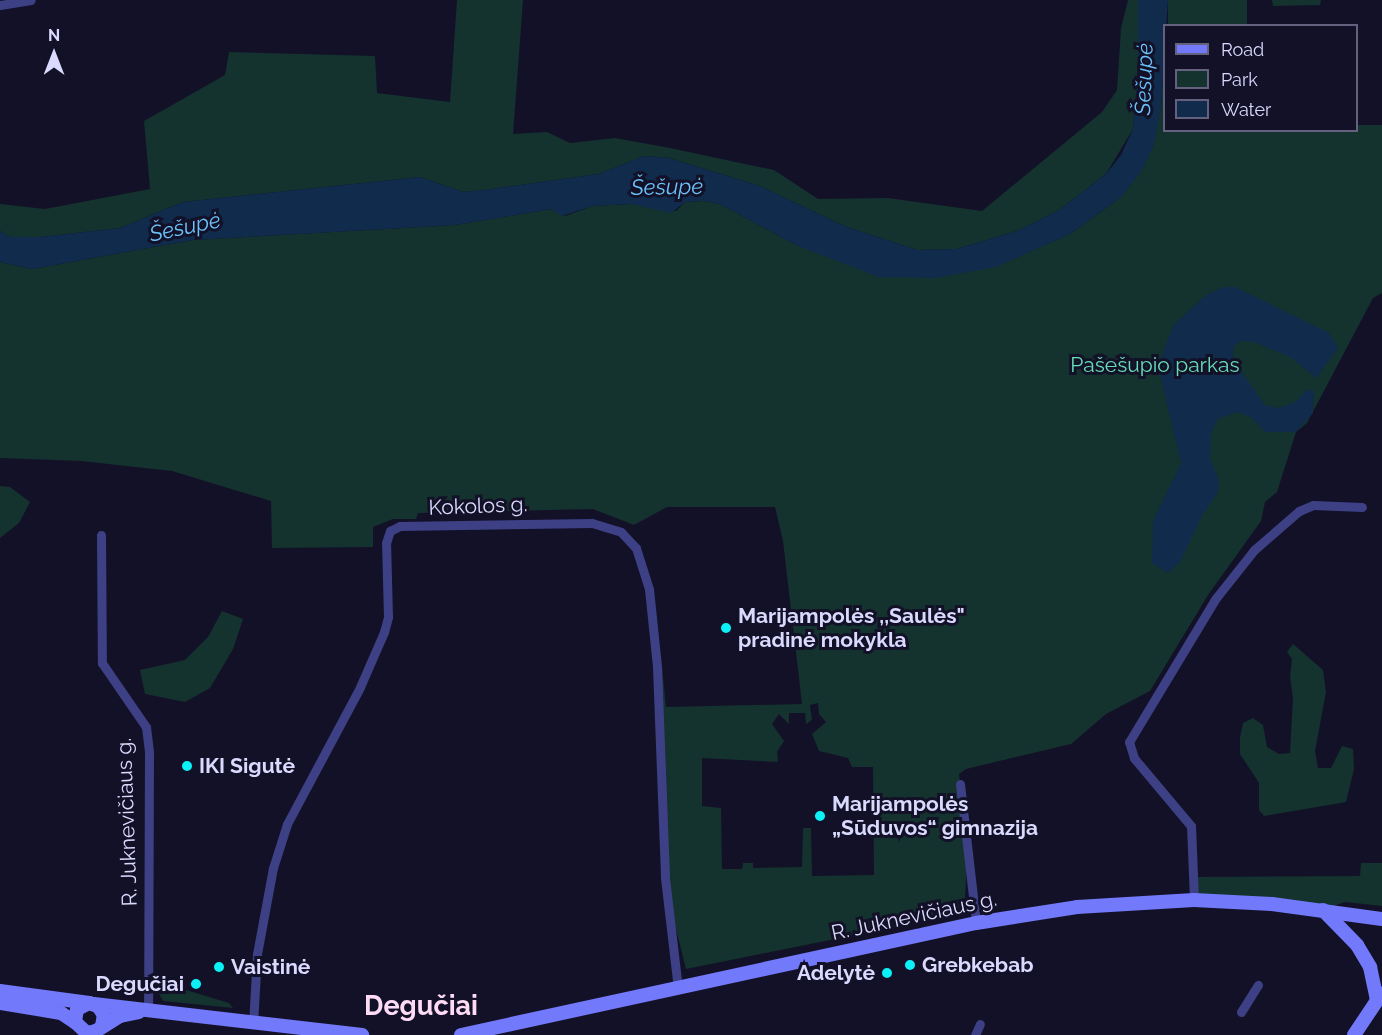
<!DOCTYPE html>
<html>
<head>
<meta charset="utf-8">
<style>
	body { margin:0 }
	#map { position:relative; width:1382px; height:1035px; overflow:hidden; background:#131128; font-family:Raleway,sans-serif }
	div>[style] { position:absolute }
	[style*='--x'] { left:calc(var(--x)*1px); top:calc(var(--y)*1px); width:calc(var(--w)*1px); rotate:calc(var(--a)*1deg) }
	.green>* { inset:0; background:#14322e; transform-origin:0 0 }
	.water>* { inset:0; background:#102b4c }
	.street>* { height:9px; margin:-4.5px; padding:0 4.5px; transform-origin:4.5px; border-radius:4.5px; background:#3d4085 }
	.secondary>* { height:14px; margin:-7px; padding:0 7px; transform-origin:7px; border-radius:7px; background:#7379fb }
	.dots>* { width:16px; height:16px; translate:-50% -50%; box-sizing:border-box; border:3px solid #131128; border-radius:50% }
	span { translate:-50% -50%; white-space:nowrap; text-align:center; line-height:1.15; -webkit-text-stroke:6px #131128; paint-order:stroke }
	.park-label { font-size:21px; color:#66ddb6 }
	.street-label { font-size:21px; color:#dad9fe }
	.poi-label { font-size:21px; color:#dad9fe; font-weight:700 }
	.left { translate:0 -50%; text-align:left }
	.right { translate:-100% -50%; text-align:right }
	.water-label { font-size:22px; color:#6ac2fa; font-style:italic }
	.district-label { font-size:27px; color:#fedbf4; font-weight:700 }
	.legend { position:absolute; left:1163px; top:24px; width:195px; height:108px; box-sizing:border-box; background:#131128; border:2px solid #63617e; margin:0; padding:8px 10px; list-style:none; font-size:18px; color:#dad9fe }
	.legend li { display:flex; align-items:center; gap:12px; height:30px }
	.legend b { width:30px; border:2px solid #63617e }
	.north { position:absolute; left:24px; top:24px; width:60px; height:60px; -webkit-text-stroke:4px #131128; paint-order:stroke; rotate:0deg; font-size:16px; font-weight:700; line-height:24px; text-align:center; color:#dad9fe }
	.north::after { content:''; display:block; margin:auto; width:21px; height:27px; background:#dad9fe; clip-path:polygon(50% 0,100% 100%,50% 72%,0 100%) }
</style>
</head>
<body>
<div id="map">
	<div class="green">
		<i style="clip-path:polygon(457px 0,523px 0,513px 134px,547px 132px,570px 143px,615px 138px,670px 148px,774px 170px,818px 199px,888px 198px,982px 211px,1102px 112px,1117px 90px,1121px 28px,1128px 0,1138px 0,1138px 70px,1133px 129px,1106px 174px,1059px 210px,1020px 230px,957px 249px,917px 250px,844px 226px,760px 186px,669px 158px,644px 156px,599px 174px,485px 190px,463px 192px,420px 177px,183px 202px,120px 228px,41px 237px,10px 237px,0 231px,0 204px,45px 209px,150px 189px,144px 121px,225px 75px,229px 52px,375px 56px,377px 93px,450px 102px)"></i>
		<i style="left:1168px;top:0;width:79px;height:26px"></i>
		<i style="clip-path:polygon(1272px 0,1321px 0,1320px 5px,1273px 6px)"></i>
		<i style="clip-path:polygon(evenodd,1164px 50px,1164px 130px,1356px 130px,1357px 125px,1382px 125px,1382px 293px,1373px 298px,1307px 423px,1296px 432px,1277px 492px,1265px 502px,1261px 521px,1208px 595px,1150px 691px,1106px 714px,1071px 744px,966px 769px,959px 774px,968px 849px,964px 913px,686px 969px,665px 885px,657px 667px,662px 667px,666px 707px,802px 704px,783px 541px,775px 507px,667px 507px,634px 525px,593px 509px,418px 513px,416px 519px,393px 519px,373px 527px,373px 547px,272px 548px,271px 501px,172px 471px,81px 461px,0 458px,0 262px,32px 269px,193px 240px,455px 225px,551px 209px,565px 216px,593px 206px,631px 204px,676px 211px,685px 202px,704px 201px,720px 204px,798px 246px,996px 266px,1070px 234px,1121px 197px,1161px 108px,1164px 50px,818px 703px,819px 714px,826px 722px,812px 734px,819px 751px,848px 758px,852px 767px,873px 767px,874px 875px,812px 876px,811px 828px,803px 828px,802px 867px,753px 868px,753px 863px,743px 863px,742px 869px,722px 869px,721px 808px,702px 806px,702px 758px,778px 762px,777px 752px,784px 741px,772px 724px,779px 714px,789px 724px,789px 713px,805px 713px,806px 724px,812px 720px,810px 705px,818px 703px)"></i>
		<i style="clip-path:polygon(0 486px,10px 487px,30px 502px,19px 523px,0 538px)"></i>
		<i style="clip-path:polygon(222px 611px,243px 619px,233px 649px,210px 688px,185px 702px,145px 694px,140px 670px,185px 660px,208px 637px)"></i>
		<i style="clip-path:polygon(1293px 644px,1323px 670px,1326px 692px,1315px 751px,1318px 768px,1331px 768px,1342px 746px,1353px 749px,1354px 769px,1346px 802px,1264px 816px,1259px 810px,1259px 783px,1240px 754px,1240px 737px,1243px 723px,1253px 718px,1263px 725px,1267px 747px,1279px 754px,1290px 753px,1293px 698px,1290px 677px,1292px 659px,1287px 652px)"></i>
		<i style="clip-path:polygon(1361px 863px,1382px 863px,1382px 906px,1345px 902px,1323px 910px,1194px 900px,1195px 877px,1360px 876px)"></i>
		<i style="clip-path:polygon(169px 985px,229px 1003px,233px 1008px,163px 1001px,158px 992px)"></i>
	</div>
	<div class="water">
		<i style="clip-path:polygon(1138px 0,1168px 0,1161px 108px,1154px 145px,1141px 172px,1121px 197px,1070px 234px,996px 267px,936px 278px,879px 277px,798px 246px,720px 204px,704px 201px,685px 202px,671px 213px,631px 204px,593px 206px,562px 216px,551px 209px,455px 225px,193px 240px,32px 269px,0 262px,0 231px,10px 237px,41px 237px,120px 228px,183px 202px,420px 177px,463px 192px,485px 190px,599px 174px,644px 156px,669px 158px,760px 186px,844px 226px,917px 250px,957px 249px,1020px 230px,1059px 210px,1106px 174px,1121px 155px,1133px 129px,1138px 70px)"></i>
		<i style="clip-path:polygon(1224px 287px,1235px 287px,1329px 333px,1338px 348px,1316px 378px,1290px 357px,1254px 342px,1241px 341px,1234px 346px,1233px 360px,1265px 405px,1279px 408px,1296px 402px,1306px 390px,1314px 391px,1313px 413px,1296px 432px,1265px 432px,1251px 417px,1237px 412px,1218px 419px,1211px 433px,1210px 458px,1219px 481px,1218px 492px,1203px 514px,1180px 562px,1168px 573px,1152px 563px,1153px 521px,1181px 463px,1158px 366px,1173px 326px,1206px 295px)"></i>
	</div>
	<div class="street">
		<i style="--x:0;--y:5;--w:31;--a:-9"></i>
		<i style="--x:101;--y:535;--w:128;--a:89.6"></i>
		<i style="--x:102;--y:663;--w:78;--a:55.5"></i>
		<i style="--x:146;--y:727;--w:26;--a:83"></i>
		<i style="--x:149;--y:753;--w:259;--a:90.2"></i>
		<i style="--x:960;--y:784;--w:140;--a:83.4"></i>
		<i style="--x:1194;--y:900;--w:74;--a:-92.3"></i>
		<i style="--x:1191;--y:826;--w:89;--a:-130"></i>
		<i style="--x:1134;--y:758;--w:17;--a:-107"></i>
		<i style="--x:1129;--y:742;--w:168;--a:-58.9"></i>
		<i style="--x:1216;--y:598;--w:61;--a:-51.6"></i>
		<i style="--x:1254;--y:550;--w:60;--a:-40.9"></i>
		<i style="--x:1299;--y:511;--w:15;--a:-23"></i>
		<i style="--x:1313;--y:505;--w:49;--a:2.3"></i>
		<i style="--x:1241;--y:1012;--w:32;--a:-58"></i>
		<i style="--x:253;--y:1024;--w:70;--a:-86.7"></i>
		<i style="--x:257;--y:954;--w:87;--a:-79.5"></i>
		<i style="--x:273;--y:868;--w:46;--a:-72.3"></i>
		<i style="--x:287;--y:824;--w:155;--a:-61.9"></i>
		<i style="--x:360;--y:687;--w:60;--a:-66.4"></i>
		<i style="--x:384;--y:632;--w:16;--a:-75"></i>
		<i style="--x:388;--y:617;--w:74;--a:-91.5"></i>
		<i style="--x:386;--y:543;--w:13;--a:-72"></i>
		<i style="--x:390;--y:531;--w:11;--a:-27"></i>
		<i style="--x:400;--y:526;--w:192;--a:-0.9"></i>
		<i style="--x:592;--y:523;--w:30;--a:17"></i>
		<i style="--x:621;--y:532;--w:22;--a:47"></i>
		<i style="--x:636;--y:548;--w:43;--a:72.4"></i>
		<i style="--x:649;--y:589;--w:78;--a:84.1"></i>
		<i style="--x:657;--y:667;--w:211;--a:87.8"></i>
		<i style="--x:665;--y:878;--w:112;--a:83.3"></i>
		<i style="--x:975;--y:1035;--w:12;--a:-66"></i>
	</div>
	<div class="secondary">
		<i style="--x:1323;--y:910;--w:49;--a:45.8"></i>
		<i style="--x:1357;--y:945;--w:26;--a:59"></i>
		<i style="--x:1370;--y:967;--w:34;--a:78"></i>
		<i style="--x:0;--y:991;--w:90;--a:7.7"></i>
		<i style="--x:0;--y:1003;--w:62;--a:9.3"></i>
		<i style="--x:61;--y:1013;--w:17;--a:33"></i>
		<i style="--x:94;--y:1004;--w:270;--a:6.6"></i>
		<i style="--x:102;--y:1026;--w:11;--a:-80"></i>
		<i style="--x:104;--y:1015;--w:11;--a:-124"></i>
		<i style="--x:98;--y:1006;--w:9;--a:-162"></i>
		<i style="--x:89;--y:1003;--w:13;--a:153"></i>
		<i style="--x:77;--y:1009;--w:13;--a:99"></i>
		<i style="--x:75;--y:1022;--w:16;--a:43"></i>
		<i style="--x:87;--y:1033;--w:9;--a:-13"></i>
		<i style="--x:96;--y:1031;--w:28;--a:-32"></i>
		<i style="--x:120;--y:1016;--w:19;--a:-12"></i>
		<i style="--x:461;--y:1035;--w:527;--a:-12.27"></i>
		<i style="--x:976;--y:923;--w:102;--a:-9"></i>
		<i style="--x:1077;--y:907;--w:117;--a:-3.4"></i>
		<i style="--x:1194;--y:900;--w:78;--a:2.9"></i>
		<i style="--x:1272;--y:904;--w:111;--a:7.8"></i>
		<i style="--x:1354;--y:1035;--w:50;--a:-56.3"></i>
	</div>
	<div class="dots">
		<i style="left:726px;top:628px;background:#0bf1f7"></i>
		<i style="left:187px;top:766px;background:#0bf1f7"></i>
		<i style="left:820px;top:816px;background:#0bf1f7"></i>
		<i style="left:910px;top:965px;background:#0bf1f7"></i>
		<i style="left:219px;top:967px;background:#0bf1f7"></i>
		<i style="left:887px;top:973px;background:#0bf1f7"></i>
		<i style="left:196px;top:984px;background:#0bf1f7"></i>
	</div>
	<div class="park-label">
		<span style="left:1155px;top:365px">Pašešupio parkas</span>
	</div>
	<div class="street-label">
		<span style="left:478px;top:506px;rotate:-2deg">Kokolos g.</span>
		<span style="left:127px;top:822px;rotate:-92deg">R. Juknevičiaus g.</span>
		<span style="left:914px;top:916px;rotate:-12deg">R. Juknevičiaus g.</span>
	</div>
	<div class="poi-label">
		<span class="left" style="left:738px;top:628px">Marijampolės ,,Saulės"<br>pradinė mokykla</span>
		<span class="left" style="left:199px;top:766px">IKI Sigutė</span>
		<span class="left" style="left:832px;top:816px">Marijampolės<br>„Sūduvos“ gimnazija</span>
		<span class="left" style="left:922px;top:965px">Grebkebab</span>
		<span class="left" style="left:231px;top:967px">Vaistinė</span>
		<span class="right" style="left:875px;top:973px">Adelytė</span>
		<span class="right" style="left:184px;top:984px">Degučiai</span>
	</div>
	<div class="water-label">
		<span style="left:1144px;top:79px;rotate:-88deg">Šešupė</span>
		<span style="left:667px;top:187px;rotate:-1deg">Šešupė</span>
		<span style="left:185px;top:227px;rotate:-12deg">Šešupė</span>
	</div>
	<div class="district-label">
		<span style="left:421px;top:1006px">Degučiai</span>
	</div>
	<ul class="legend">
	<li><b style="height:8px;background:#7379fb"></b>Road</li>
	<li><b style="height:16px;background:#14322e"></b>Park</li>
	<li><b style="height:16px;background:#102b4c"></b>Water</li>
	</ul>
	<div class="north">N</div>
</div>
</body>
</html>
